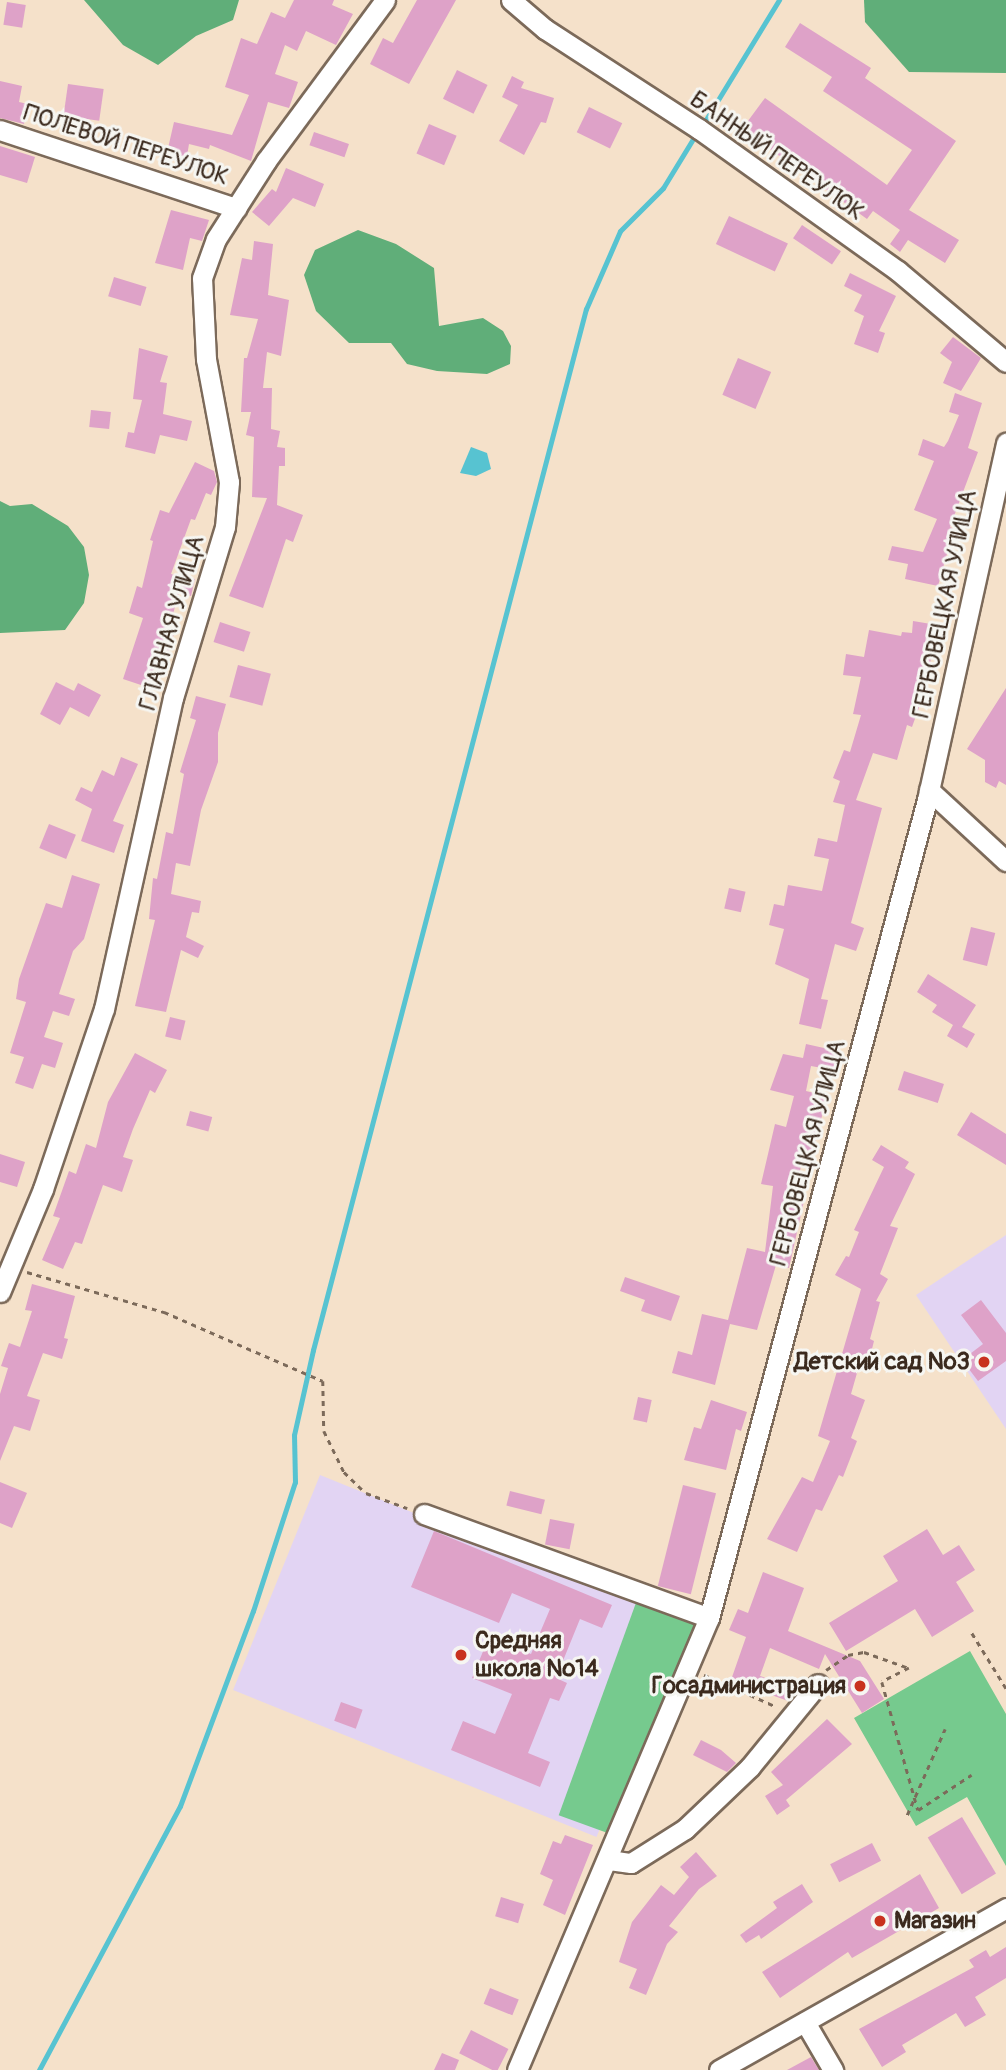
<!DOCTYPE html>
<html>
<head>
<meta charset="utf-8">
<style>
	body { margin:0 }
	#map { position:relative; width:1006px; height:2070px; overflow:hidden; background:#f5e1ca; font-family:Pangolin,sans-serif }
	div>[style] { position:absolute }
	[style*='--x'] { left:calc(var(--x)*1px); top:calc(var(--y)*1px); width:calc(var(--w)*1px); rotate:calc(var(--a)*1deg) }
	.built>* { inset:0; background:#e2d4f3; transform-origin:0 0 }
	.green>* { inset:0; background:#76ca8e; transform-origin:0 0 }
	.forest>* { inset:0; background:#60ae79 }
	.water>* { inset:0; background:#57c3d1 }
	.stream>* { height:5px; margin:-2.5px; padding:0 2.5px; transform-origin:2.5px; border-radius:2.5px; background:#57c3d1 }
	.building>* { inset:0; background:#dea2c8; transform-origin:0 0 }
	.path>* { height:2.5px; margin-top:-1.25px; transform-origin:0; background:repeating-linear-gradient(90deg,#7c6a5a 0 5px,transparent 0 10px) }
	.roads { filter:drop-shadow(2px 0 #7c6a5a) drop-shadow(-2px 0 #7c6a5a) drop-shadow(0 2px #7c6a5a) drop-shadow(0 -2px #7c6a5a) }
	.minor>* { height:19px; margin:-9.5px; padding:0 9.5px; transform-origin:9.5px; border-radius:9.5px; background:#fff }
	.dots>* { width:19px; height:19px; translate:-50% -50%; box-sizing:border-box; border:4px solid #f6f6f2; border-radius:50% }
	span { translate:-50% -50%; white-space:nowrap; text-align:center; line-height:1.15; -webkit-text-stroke:6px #f6f6f2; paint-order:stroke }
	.street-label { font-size:24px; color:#3b2a1e }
	.poi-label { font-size:24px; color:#3b2a1e; font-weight:700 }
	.right { translate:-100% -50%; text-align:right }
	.left { translate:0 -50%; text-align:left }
</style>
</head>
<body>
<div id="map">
	<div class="built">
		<i style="clip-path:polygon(1006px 1235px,1006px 1429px,916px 1295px)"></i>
		<i style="left:320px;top:1475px;width:392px;height:232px;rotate:22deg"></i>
	</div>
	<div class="green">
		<i style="left:637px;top:1600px;width:63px;height:229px;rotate:20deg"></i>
		<i style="clip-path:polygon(970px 1651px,1006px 1714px,1006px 1866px,967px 1797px,916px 1826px,854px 1718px)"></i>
	</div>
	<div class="forest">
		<i style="clip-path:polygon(84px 0,239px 0,233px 20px,196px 36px,158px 65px,123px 45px)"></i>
		<i style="clip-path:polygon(864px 0,1006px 0,1006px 73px,909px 72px,865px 22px)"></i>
		<i style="clip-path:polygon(358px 230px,396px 244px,434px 268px,439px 326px,483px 318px,503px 331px,511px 346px,510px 364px,487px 374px,437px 371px,407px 364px,391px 343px,349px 343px,316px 311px,304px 275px,315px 250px)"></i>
		<i style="clip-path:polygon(0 501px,10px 506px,32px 504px,68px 526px,84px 547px,89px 575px,84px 603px,65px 630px,0 633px)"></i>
	</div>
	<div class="water">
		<i style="clip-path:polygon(471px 447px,487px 453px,491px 469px,476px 476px,460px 473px)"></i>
	</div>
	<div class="stream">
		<i style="--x:702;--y:126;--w:148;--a:-58.6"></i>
		<i style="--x:39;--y:2070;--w:299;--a:-61.9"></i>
		<i style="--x:180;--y:1806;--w:208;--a:-69.5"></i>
		<i style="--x:253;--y:1611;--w:136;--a:-72"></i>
		<i style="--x:295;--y:1482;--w:47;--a:-91.2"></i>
		<i style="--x:294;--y:1435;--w:87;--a:-77.4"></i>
		<i style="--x:313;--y:1350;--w:1076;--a:-75.31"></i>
		<i style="--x:586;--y:309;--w:85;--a:-66.4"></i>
		<i style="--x:620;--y:231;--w:61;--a:-45"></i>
		<i style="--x:663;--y:188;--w:63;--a:-58.6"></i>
	</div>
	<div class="building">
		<i style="clip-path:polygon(294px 0,334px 0,332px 5px,353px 14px,336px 45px,306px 31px,297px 51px,285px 45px,275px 74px,298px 82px,289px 108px,268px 102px,251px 161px,210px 145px,209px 149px,189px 144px,186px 162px,166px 157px,174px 122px,232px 135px,249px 95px,225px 87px,241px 38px,257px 44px,271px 12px,285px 18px)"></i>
		<i style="clip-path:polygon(417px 0,456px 0,409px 84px,370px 64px,383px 38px,393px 43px)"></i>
		<i style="left:7px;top:2px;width:19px;height:23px;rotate:9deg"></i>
		<i style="clip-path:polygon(800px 23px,871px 68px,865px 78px,956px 141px,909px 210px,959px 240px,945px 263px,908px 240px,900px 252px,890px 244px,900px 230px,873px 211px,867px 219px,742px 129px,765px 98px,887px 185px,912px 150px,823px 91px,832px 77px,785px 47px)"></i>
		<i style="left:457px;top:70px;width:34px;height:32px;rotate:26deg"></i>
		<i style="clip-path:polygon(512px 76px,524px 82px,521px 88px,554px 98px,546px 123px,541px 122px,524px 155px,499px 141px,518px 105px,502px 97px)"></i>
		<i style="clip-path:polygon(0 81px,22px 86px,19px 102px,28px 104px,24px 124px,0 118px)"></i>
		<i style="left:68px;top:84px;width:36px;height:32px;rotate:8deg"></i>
		<i style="left:589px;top:107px;width:37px;height:28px;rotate:26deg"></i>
		<i style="left:429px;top:124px;width:30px;height:32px;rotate:23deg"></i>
		<i style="left:314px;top:132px;width:37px;height:14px;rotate:19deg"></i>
		<i style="clip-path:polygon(0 146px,35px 157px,27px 183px,0 175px)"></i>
		<i style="clip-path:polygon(286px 168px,324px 184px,315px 207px,293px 198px,269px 226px,252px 212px,272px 189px,276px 192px)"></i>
		<i style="clip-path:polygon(171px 210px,209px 220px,202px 241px,190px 238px,183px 270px,155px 263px)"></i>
		<i style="left:729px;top:216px;width:65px;height:31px;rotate:25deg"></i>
		<i style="left:802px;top:225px;width:47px;height:16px;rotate:34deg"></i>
		<i style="clip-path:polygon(254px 241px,273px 244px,268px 295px,289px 300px,281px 356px,267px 352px,263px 388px,272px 388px,271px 429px,280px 431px,277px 447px,285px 448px,285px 466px,279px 466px,277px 505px,303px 515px,293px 542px,286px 539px,263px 608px,229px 596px,267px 498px,252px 497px,254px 437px,246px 435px,251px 412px,241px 412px,244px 358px,247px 358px,258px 319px,230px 315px,242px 258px,252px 260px)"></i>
		<i style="clip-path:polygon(850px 273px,896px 296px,879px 331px,885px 333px,878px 353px,854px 344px,864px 316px,854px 311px,862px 295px,844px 286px)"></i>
		<i style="left:114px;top:277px;width:34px;height:20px;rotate:17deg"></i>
		<i style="clip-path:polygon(953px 337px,981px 358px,961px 391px,943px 383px,952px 362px,940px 353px)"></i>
		<i style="clip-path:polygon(139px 348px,168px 356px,160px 382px,167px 383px,163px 414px,192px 421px,187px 441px,160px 435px,155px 454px,125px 447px,128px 432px,134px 433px,142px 400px,133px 399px)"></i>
		<i style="left:738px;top:358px;width:36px;height:40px;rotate:23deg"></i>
		<i style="clip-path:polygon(955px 393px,982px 403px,968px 448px,978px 452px,950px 527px,954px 529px,938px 586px,905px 579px,908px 564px,888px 560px,892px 546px,923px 552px,937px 519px,914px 510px,934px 461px,918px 455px,923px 439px,944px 447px,948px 441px,959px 415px,949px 412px)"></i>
		<i style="left:91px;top:410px;width:20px;height:17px;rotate:6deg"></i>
		<i style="clip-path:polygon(195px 462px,214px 471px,217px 482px,211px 495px,206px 493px,195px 520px,191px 519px,171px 574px,195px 579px,191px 596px,179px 593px,169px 628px,175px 630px,169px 651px,161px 649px,147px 687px,123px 679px,143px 618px,129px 613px,137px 586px,142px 588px,153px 541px,150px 540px,160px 510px,169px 513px)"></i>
		<i style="clip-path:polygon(913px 621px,937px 625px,925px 691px,912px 727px,907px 725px,897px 760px,873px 753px,856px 800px,882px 808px,851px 923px,864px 928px,856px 951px,835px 944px,821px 999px,828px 1000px,821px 1029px,799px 1024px,809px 979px,775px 964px,784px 929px,769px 925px,774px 904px,784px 906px,788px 885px,822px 891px,829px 859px,814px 856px,818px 838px,837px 842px,845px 805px,833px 802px,840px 781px,833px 778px,844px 750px,850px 752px,861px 715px,853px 714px,861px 677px,843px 675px,846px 654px,864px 657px,869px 630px,901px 636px,902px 632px,912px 633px)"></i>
		<i style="left:220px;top:622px;width:32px;height:21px;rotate:18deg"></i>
		<i style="left:238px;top:665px;width:34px;height:33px;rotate:15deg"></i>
		<i style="clip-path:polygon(56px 682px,74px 691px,78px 683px,101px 695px,89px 717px,70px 707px,60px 725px,40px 714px)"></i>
		<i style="clip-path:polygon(1006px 688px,1006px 785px,999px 781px,996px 788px,985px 782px,985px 760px,967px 749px)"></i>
		<i style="clip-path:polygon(196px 696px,226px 704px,218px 733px,218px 762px,201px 810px,190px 866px,176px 863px,171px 894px,201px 901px,199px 913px,192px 912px,186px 937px,204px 946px,198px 958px,181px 950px,166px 1012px,135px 1006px,155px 920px,149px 919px,153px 878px,157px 879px,166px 832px,173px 834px,184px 774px,180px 772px,196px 720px,190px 718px)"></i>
		<i style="clip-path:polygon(121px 757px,138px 764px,113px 821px,124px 825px,114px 853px,81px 841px,92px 809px,75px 800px,81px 787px,92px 792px,102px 770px,114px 776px)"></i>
		<i style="left:49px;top:824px;width:29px;height:26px;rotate:22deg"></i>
		<i style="clip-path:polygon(72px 875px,100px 884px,84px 939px,73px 951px,59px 994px,75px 999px,69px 1016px,53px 1011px,44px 1037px,63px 1043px,55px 1068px,42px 1064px,33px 1089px,15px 1083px,24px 1057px,10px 1053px,26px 1002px,16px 999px,19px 979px,46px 903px,62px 908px)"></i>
		<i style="left:729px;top:888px;width:17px;height:21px;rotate:13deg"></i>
		<i style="left:971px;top:927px;width:25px;height:34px;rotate:14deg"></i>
		<i style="clip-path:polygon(928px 974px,976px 1005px,962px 1027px,975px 1034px,967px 1048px,947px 1036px,953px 1025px,932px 1012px,937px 1005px,917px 992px)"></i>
		<i style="left:170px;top:1017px;width:16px;height:20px;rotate:14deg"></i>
		<i style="clip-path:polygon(806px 1044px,842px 1052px,838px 1071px,811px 1066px,806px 1091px,827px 1096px,812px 1156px,803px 1154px,795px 1199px,804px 1201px,789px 1268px,776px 1265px,757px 1330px,730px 1324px,715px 1385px,672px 1373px,678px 1351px,692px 1355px,702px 1314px,728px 1320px,747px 1248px,765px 1252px,773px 1186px,761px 1184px,775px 1124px,786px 1127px,794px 1096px,770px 1090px,783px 1054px,803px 1058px)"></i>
		<i style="clip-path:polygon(135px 1053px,167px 1070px,155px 1093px,150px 1090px,133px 1129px,123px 1157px,133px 1160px,122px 1192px,103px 1185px,82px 1244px,75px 1242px,63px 1269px,42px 1260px,60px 1218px,53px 1216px,69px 1171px,76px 1174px,86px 1144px,96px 1148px,108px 1102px)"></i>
		<i style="left:904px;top:1071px;width:42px;height:20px;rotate:18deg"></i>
		<i style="left:190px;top:1111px;width:23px;height:15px;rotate:15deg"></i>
		<i style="clip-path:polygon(971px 1112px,1006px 1134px,1006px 1165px,957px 1135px)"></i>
		<i style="clip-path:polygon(881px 1145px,909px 1162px,905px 1168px,915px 1174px,890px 1226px,898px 1228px,880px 1274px,888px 1279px,876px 1301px,880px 1302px,870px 1339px,874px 1341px,869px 1361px,861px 1359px,851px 1394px,865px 1400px,851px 1438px,857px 1441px,843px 1477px,839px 1475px,822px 1511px,816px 1509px,797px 1552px,767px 1539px,802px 1477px,813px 1482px,830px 1441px,818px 1436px,861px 1289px,835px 1275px,846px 1256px,849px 1257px,859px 1232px,854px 1230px,884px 1167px,872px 1160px)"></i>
		<i style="clip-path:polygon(0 1154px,25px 1162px,17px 1187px,0 1182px)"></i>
		<i style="clip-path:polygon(625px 1277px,680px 1296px,671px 1321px,641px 1311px,645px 1300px,620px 1291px)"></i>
		<i style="clip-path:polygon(32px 1284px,75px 1296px,64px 1338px,68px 1339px,62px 1359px,43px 1353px,27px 1396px,40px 1400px,30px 1431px,14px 1426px,0 1461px,0 1394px,8px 1368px,1px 1366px,9px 1343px,20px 1347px,32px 1311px,25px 1310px)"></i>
		<i style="clip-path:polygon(981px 1300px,1006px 1333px,1006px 1361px,978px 1381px,962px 1360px,983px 1344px,961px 1315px)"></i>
		<i style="left:638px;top:1397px;width:14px;height:23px;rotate:12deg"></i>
		<i style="clip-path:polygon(711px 1400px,747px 1412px,741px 1431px,736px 1429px,726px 1470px,684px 1460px,694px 1427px,701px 1429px)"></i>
		<i style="clip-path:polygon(0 1482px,27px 1493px,12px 1528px,0 1523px)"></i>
		<i style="left:683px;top:1485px;width:34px;height:104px;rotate:14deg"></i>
		<i style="left:510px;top:1491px;width:36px;height:15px;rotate:14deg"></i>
		<i style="left:550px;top:1519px;width:25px;height:26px;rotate:11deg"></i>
		<i style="clip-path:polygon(927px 1529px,943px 1555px,959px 1545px,975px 1570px,956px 1582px,974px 1611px,932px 1637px,915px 1609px,846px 1651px,829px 1623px,898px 1581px,883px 1556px)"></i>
		<i style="clip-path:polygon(434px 1531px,612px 1605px,602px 1628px,580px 1619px,556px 1678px,567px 1683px,559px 1701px,550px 1698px,528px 1753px,550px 1762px,540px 1787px,451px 1750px,463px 1721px,495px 1734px,512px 1694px,472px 1678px,489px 1637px,531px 1654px,550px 1609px,512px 1593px,499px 1623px,411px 1587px)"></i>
		<i style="clip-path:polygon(763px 1572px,804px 1588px,788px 1631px,860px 1661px,884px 1699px,862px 1713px,825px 1654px,819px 1669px,770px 1648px,760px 1676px,798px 1689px,788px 1701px,731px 1680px,746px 1637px,729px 1630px,738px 1609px,748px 1613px)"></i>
		<i style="left:341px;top:1702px;width:23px;height:20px;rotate:20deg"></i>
		<i style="clip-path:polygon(827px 1719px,852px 1744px,786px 1800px,790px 1806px,777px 1815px,765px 1796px,783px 1785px,771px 1772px)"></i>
		<i style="clip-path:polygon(701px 1740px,721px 1750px,736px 1763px,727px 1772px,693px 1755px)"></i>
		<i style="left:962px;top:1817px;width:66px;height:40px;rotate:59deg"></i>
		<i style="clip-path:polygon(565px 1835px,593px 1845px,565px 1915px,543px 1905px,553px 1880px,540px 1874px,553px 1841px,561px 1844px)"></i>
		<i style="left:872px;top:1843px;width:20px;height:47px;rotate:63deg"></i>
		<i style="clip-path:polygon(696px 1852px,717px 1876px,699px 1889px,669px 1926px,678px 1932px,667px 1944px,646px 1995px,629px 1988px,637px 1969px,619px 1962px,632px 1922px,661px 1885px,674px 1895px,689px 1877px,680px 1867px)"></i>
		<i style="clip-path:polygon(920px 1874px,939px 1908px,852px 1958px,848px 1952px,780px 1998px,762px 1972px)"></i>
		<i style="clip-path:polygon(802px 1884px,813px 1902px,761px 1939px,759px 1935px,746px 1943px,740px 1935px,777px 1908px,773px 1902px)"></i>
		<i style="left:501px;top:1897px;width:24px;height:20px;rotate:17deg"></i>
		<i style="clip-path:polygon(1006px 1947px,1006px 1978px,975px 1997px,986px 2015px,965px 2027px,956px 2013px,902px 2045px,906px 2052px,882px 2067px,859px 2029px,974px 1967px,969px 1960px,986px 1950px,990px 1957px)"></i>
		<i style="left:490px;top:1988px;width:31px;height:17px;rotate:22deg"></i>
		<i style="left:471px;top:2030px;width:42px;height:26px;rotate:27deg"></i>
		<i style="clip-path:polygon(442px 2053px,459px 2060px,455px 2070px,434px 2070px)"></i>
		<i style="clip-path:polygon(811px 2057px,819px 2070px,787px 2070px)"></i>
	</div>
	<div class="path">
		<i style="--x:27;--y:1272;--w:143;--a:16.3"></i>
		<i style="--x:164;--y:1312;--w:173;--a:23.5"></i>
		<i style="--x:323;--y:1381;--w:50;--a:88.9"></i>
		<i style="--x:324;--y:1431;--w:46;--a:64"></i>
		<i style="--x:344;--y:1472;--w:30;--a:44"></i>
		<i style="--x:366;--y:1493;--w:44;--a:20.1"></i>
		<i style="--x:972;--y:1633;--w:65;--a:58.3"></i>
		<i style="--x:909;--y:1668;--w:30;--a:153"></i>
		<i style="--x:882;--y:1682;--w:133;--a:74.3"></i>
		<i style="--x:918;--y:1810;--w:64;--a:-33.4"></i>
		<i style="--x:826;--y:1670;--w:27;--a:-34"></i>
		<i style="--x:848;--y:1655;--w:16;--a:-11"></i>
		<i style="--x:864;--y:1652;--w:48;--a:19.6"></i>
		<i style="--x:704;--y:1675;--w:77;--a:23.6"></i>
		<i style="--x:907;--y:1815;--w:94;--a:-66.2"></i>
	</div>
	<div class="roads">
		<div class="minor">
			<i style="--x:511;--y:0;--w:45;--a:40.5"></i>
			<i style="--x:545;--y:29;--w:184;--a:33"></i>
			<i style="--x:699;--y:129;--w:244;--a:35.5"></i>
			<i style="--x:898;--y:271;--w:141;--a:40.1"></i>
			<i style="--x:0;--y:130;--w:249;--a:18.3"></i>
			<i style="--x:929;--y:790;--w:105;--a:42.7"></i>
			<i style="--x:0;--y:1292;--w:112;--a:-67.3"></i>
			<i style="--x:43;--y:1189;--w:190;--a:-71.3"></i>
			<i style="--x:104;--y:1009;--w:319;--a:-77.5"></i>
			<i style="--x:173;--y:698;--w:179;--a:-73.1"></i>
			<i style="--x:225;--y:527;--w:45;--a:-84.9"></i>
			<i style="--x:229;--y:482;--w:125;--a:-100.6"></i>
			<i style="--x:206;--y:359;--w:81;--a:-92.8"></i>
			<i style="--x:202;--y:278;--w:41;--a:-70.3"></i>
			<i style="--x:216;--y:239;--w:93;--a:-57.3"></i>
			<i style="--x:266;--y:161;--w:200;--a:-53.5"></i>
			<i style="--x:424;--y:1514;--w:303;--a:20"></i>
			<i style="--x:609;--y:1860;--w:22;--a:8"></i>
			<i style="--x:631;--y:1863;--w:64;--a:-32.2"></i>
			<i style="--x:685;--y:1829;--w:90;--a:-43.6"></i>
			<i style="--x:750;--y:1767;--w:107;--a:-50.7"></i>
			<i style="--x:805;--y:2022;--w:56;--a:59.7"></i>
			<i style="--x:517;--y:2070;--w:491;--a:-67"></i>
			<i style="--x:709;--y:1618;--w:847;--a:-75.08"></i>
			<i style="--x:927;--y:800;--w:366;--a:-77.5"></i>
			<i style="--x:719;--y:2070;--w:330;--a:-29.4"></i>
		</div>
	</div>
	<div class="dots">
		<i style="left:984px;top:1362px;background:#c8321e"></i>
		<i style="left:461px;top:1655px;background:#c8321e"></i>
		<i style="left:860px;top:1686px;background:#c8321e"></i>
		<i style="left:880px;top:1921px;background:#c8321e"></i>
	</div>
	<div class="street-label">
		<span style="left:126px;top:145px;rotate:18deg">ПОЛЕВОЙ ПЕРЕУЛОК</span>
		<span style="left:777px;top:156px;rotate:35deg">БАННЫЙ ПЕРЕУЛОК</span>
		<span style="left:945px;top:604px;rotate:-78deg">ГЕРБОВЕЦКАЯ УЛИЦА</span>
		<span style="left:172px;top:623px;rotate:-74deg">ГЛАВНАЯ УЛИЦА</span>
		<span style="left:808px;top:1153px;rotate:-75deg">ГЕРБОВЕЦКАЯ УЛИЦА</span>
	</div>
	<div class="poi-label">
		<span class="right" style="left:970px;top:1362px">Детский сад №3</span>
		<span class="left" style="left:475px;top:1655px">Средняя<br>школа №14</span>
		<span class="right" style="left:846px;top:1686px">Госадминистрация</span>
		<span class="left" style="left:894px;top:1921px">Магазин</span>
	</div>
</div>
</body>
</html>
